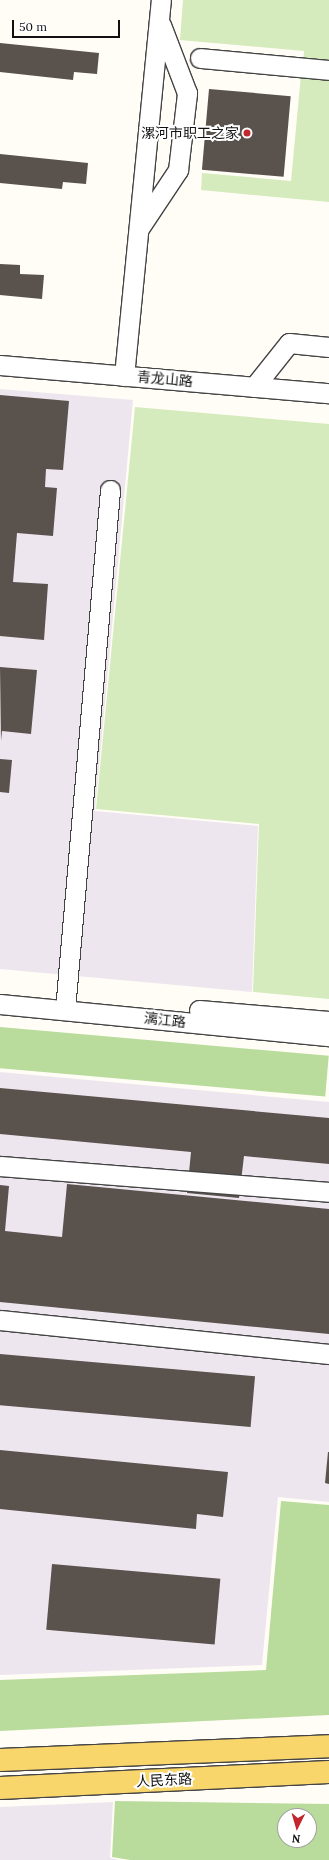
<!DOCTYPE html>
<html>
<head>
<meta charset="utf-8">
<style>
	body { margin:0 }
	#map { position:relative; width:329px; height:1860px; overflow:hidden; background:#fffdf5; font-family:Lora,"Noto Sans SC",serif }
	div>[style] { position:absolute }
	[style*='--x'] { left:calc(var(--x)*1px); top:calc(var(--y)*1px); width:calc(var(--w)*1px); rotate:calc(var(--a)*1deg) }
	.industrial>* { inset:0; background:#eee6ef }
	.green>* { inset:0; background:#d5ebbd }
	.forest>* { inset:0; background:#b9dc9c; transform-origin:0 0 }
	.building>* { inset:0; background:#5a524d; transform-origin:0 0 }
	.roads { filter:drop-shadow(1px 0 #444) drop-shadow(-1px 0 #444) drop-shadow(0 1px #444) drop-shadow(0 -1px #444) }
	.minor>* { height:19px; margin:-9.5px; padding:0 9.5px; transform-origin:9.5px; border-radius:9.5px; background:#fff }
	.major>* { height:22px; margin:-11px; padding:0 11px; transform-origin:11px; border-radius:11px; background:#f9d66b }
	.dots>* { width:11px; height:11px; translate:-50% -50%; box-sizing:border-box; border:2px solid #fff; border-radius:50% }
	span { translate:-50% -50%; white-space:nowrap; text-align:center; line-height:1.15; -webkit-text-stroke:4px #fff; paint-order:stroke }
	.poi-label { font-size:14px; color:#111 }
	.right { translate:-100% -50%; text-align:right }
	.street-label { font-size:14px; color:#111 }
	.north { position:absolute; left:277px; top:1808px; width:40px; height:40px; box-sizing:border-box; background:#fff; border:1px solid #a0a0a0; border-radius:50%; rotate:185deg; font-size:11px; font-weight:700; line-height:16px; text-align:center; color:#111 }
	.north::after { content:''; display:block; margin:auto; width:14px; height:18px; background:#c4262e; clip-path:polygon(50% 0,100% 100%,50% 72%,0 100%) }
	.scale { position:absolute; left:12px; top:20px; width:108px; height:18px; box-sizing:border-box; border:2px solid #111; border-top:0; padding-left:5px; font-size:12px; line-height:14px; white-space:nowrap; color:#111; -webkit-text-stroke:3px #fff; paint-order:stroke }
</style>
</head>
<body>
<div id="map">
	<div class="industrial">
		<i style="clip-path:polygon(0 389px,133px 400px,95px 811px,258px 826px,252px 992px,0 969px)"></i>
		<i style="clip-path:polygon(0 1072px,329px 1102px,329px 1502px,278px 1497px,262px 1665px,0 1675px)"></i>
		<i style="clip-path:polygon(113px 1802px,110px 1858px,119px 1860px,0 1860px,0 1807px)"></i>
	</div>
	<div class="green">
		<i style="clip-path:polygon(183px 0,329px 0,329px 65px,303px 63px,304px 51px,180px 40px)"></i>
		<i style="clip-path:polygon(301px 75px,329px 78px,329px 202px,201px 190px,202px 173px,291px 181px)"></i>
		<i style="clip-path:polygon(135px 407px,329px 424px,329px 999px,253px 992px,259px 824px,96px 809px)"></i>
	</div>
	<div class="forest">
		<i style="left:0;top:1027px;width:330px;height:41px;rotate:5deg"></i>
		<i style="clip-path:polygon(281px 1501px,329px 1505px,329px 1715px,0 1731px,0 1680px,266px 1670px)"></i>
		<i style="clip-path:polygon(evenodd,115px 1801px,329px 1804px,329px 1860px,130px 1860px,112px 1857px,115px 1801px,285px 1816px,309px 1816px,309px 1840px,285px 1840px,285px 1816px)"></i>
	</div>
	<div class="building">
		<i style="clip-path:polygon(0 43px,99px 53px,97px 74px,74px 72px,73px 80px,0 72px)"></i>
		<i style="left:209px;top:89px;width:82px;height:81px;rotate:5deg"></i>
		<i style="clip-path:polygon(0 154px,88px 163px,86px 184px,63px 182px,62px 189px,0 183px)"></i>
		<i style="clip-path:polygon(0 264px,20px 265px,20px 274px,44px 275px,42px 299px,0 295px)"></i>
		<i style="clip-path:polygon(0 395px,69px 401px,63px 470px,46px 469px,45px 487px,57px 488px,53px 536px,17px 533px,13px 582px,48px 584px,44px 640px,0 636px)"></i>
		<i style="clip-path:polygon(0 667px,37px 670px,31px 734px,2px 731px,1px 741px)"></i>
		<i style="clip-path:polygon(0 759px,12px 760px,9px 793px,0 792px)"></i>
		<i style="clip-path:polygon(0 1088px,329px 1118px,329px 1164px,244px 1156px,239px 1198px,187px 1193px,191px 1152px,0 1134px)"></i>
		<i style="clip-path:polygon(67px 1184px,329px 1209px,329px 1334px,0 1302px,0 1185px,9px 1186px,5px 1231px,62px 1237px)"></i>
		<i style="left:0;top:1354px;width:256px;height:51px;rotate:5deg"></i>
		<i style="clip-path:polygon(0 1450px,228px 1472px,223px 1517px,197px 1514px,196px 1529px,0 1509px)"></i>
		<i style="clip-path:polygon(328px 1452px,329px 1452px,329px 1484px,325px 1483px)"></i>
		<i style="left:52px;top:1564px;width:169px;height:66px;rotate:5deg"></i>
	</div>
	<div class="roads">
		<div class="minor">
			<i style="--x:200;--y:58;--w:130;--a:5.3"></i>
			<i style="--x:140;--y:227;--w:69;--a:-56.3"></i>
			<i style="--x:178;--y:170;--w:78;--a:-83.3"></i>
			<i style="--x:187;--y:93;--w:73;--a:-110.9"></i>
			<i style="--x:0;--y:365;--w:330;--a:4.9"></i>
			<i style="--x:124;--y:376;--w:378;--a:-84.4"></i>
			<i style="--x:254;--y:387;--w:56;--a:-51.5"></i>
			<i style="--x:289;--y:343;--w:40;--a:5.7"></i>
			<i style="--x:0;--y:1004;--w:331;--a:5.6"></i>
			<i style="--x:65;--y:1010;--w:522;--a:-85.05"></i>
			<i style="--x:199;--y:1010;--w:130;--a:4.8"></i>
			<i style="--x:0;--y:1166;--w:330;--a:4.5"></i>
			<i style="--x:0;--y:1320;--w:331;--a:5.9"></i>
		</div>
		<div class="major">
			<i style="--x:0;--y:1760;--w:329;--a:-2.4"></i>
			<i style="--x:0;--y:1788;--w:329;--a:-2.8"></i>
		</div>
	</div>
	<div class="dots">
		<i style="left:247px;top:133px;background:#c4262e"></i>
	</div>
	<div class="poi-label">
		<span class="right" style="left:239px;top:133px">漯河市职工之家</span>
	</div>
	<div class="street-label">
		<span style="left:165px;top:379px;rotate:5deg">青龙山路</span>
		<span style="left:165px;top:1020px;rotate:6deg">漓江路</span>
		<span style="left:164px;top:1780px;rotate:-3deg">人民东路</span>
	</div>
	<div class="north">N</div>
	<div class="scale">50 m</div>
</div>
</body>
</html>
